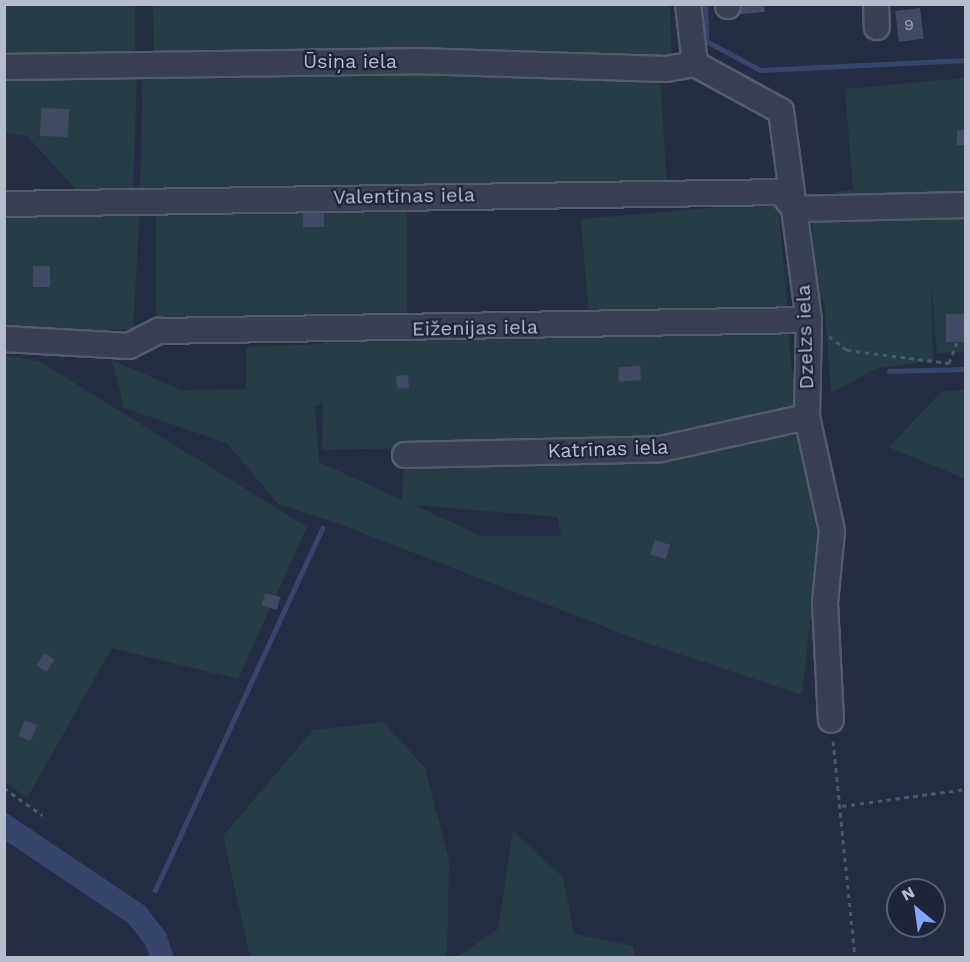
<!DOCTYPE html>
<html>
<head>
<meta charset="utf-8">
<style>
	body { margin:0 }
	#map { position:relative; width:970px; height:962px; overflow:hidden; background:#252d44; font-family:"Work Sans",sans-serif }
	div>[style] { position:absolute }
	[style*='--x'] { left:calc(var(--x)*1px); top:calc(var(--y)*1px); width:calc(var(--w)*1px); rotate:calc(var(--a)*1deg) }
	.green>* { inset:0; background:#273d45; transform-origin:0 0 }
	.water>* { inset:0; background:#37456c }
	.stream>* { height:5px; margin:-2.5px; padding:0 2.5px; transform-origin:2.5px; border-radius:2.5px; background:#37456c }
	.building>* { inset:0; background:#414a64; transform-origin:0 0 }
	.path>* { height:3px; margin-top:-1.5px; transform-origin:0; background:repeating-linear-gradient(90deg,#455a61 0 4.5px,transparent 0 9px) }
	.roads { filter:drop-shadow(2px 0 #555b6e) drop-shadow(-2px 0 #555b6e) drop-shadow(0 2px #555b6e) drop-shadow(0 -2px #555b6e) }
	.minor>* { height:24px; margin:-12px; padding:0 12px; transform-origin:12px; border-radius:12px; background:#394053 }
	span { translate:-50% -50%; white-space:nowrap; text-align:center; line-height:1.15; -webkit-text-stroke:4.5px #1e2539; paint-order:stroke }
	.number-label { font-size:16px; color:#9aa0b3 }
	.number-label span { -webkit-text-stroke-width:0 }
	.street-label { font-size:20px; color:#b7bccd }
	.frame { position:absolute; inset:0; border:6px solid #b7bccd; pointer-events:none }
	.north { position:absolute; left:886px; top:878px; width:60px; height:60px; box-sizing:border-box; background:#1e2539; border:2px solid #5b6174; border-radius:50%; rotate:331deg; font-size:16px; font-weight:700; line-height:24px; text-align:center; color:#b7bccd }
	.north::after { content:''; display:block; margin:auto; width:21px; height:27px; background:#8aa5ff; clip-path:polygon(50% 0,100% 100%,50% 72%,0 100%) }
</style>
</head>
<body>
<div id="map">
	<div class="green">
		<i style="left:4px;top:5px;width:131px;height:52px"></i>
		<i style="clip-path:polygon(153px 5px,670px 5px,672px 63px,154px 55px)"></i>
		<i style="clip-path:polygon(143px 66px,660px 77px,667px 185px,140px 191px)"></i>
		<i style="clip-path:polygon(137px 72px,133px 192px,80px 194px,27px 136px,5px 133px,4px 74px)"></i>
		<i style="clip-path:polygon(965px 78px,965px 352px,937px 353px,931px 278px,933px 361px,877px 368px,831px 393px,824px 299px,816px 299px,811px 197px,853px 189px,845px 89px)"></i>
		<i style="left:778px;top:202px;width:108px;height:198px;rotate:85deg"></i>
		<i style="left:156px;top:206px;width:251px;height:117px"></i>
		<i style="clip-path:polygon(140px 209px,133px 329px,57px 333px,5px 328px,4px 211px)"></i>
		<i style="clip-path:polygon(evenodd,788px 329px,796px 413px,684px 429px,672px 442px,322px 450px,323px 403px,315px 406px,319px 462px,402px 500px,404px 461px,672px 455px,797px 435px,819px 541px,802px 695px,646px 643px,345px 526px,278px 504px,227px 443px,124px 408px,112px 360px,181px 390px,246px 389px,246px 347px,323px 344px,324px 339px,788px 329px,414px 505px,558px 517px,561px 536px,481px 536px,414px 505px)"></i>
		<i style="clip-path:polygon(4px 356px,39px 361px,307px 527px,238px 679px,112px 648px,27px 798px,5px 782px)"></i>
		<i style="clip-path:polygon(965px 390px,965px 479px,889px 447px,942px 391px)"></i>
		<i style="clip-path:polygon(384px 722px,425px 768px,449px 860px,447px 957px,250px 957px,223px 836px,313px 730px)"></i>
		<i style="clip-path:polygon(513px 831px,563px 877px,574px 934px,633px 946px,635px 957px,457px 957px,498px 929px)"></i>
	</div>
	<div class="water">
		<i style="clip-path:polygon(5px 812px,145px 906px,166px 933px,174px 957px,150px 957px,145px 944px,128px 923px,5px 840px)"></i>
	</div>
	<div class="stream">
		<i style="--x:705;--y:4;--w:37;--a:88"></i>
		<i style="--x:706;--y:41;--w:61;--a:28.2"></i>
		<i style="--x:760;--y:70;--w:206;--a:-2.8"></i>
		<i style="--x:889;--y:371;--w:77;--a:-1.5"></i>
		<i style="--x:155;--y:890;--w:399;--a:-65.2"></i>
	</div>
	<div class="building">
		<i style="clip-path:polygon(740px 4px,764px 4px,765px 12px,741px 14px)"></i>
		<i style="left:920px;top:8px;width:31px;height:25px;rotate:83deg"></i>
		<i style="left:41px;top:108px;width:28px;height:28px;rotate:2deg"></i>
		<i style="left:957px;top:130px;width:9px;height:15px"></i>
		<i style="left:303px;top:212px;width:21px;height:15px"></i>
		<i style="left:33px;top:266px;width:17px;height:21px"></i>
		<i style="left:966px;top:314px;width:28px;height:20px;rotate:90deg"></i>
		<i style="left:640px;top:366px;width:14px;height:22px;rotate:86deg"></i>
		<i style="left:408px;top:375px;width:13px;height:12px;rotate:86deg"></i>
		<i style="left:655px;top:540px;width:16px;height:15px;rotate:18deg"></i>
		<i style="left:265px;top:593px;width:16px;height:13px;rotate:15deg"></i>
		<i style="left:44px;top:653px;width:12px;height:15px;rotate:31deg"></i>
		<i style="left:25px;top:720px;width:13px;height:17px;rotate:23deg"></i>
	</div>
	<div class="path">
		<i style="--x:829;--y:336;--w:23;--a:38"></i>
		<i style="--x:847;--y:350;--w:103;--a:7.3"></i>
		<i style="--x:949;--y:363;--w:22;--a:-69"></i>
		<i style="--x:833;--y:741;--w:218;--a:84.2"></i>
		<i style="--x:4;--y:788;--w:47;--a:35.4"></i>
		<i style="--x:842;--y:806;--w:125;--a:-7.8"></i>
	</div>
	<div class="roads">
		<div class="minor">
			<i style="--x:688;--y:4;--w:60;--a:83.3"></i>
			<i style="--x:728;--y:4;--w:2;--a:90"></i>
			<i style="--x:876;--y:4;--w:23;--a:88"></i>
			<i style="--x:695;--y:64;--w:98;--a:28.7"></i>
			<i style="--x:781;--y:111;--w:211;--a:82.4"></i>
			<i style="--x:809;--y:320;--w:97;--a:91.2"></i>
			<i style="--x:807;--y:417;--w:117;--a:77.6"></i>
			<i style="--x:832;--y:531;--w:72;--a:95.6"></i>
			<i style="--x:825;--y:603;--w:117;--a:87.1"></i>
			<i style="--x:4;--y:67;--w:410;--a:-0.8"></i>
			<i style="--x:414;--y:61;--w:252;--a:1.8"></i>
			<i style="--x:666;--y:69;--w:29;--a:-10"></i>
			<i style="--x:4;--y:204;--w:777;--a:-0.88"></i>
			<i style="--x:781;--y:192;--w:22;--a:51"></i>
			<i style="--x:795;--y:209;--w:171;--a:-1.3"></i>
			<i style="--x:4;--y:339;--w:125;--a:3.2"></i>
			<i style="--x:129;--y:346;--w:34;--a:-27"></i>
			<i style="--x:159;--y:331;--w:650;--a:-0.97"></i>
			<i style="--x:405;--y:455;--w:256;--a:-1.3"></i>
			<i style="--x:661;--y:449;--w:149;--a:-12.4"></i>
		</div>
	</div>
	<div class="number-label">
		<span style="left:909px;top:25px">9</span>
	</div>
	<div class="street-label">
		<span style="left:350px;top:61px">Ūsiņa iela</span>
		<span style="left:404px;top:196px;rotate:-1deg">Valentīnas iela</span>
		<span style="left:475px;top:328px;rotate:-1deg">Eiženijas iela</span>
		<span style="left:805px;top:337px;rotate:-92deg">Dzelzs iela</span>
		<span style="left:608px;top:449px;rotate:-2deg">Katrīnas iela</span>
	</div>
	<div class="frame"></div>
	<div class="north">N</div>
</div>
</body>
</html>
